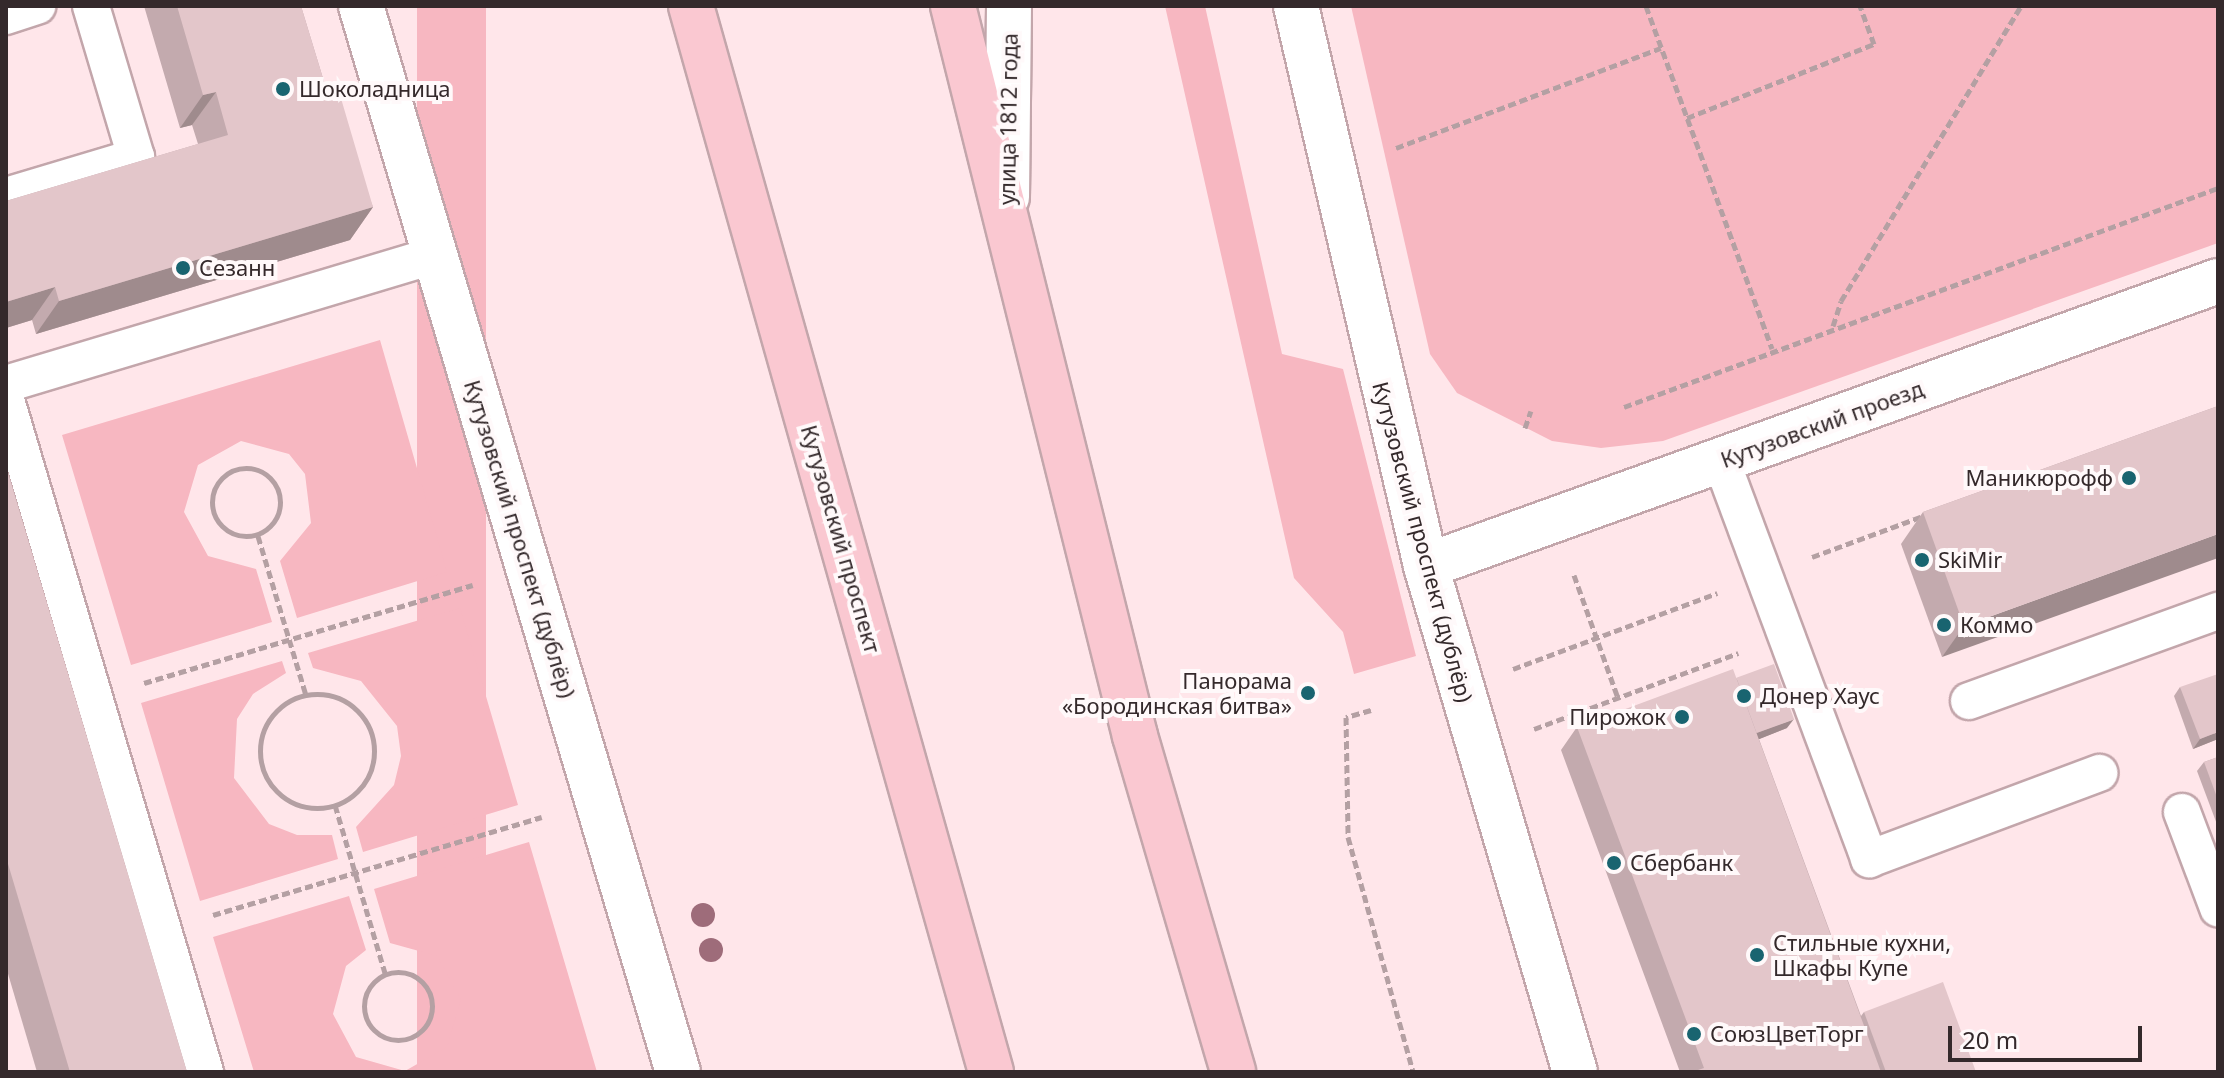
<!DOCTYPE html>
<html>
<head>
<meta charset="utf-8">
<style>
	body { margin:0 }
	#map { position:relative; width:2224px; height:1078px; overflow:hidden; background:#ffe6ea; font-family:"Noto Sans",sans-serif }
	div>[style] { position:absolute }
	[style*='--x'] { left:calc(var(--x)*1px); top:calc(var(--y)*1px); width:calc(var(--w)*1px); rotate:calc(var(--a)*1deg) }
	.green>* { inset:0; background:#f7b7c1; transform-origin:0 0 }
	.path>* { height:5px; margin-top:-2.5px; transform-origin:0; background:repeating-linear-gradient(90deg,#b4a0a3 0 8px,transparent 0 12px) }
	.path>.ring { margin:-2.5px; padding:0; box-sizing:content-box; background:none; border:5px solid #b4a0a3; border-radius:50% }
	.roads { filter:drop-shadow(2px 0 #c3a6ab) drop-shadow(-2px 0 #c3a6ab) drop-shadow(0 2px #c3a6ab) drop-shadow(0 -2px #c3a6ab) }
	.service>* { height:36px; margin:-18px; padding:0 18px; transform-origin:18px; border-radius:18px; background:#fff }
	.minor>* { height:44px; margin:-22px; padding:0 22px; transform-origin:22px; border-radius:22px; background:#fff }
	.tertiary>* { height:44px; margin:-22px; padding:0 22px; transform-origin:22px; border-radius:22px; background:#fff }
	.primary>* { height:44px; margin:-22px; padding:0 22px; transform-origin:22px; border-radius:22px; background:#fac8d1 }
	.trees>* { width:24px; height:24px; margin:-12px; border-radius:50%; background:#9e6c7a }
	.wall>* { inset:0; background:#c3aaae }
	.shaded-wall>* { inset:0; background:#9f8b8d }
	.building>* { inset:0; background:#e3c6ca; transform-origin:0 0 }
	.dots>* { width:22px; height:22px; translate:-50% -50%; box-sizing:border-box; border:4px solid #fff9fa; border-radius:50% }
	span { translate:-50% -50%; white-space:nowrap; text-align:center; line-height:1.15; -webkit-text-stroke:8px #fff9fa; paint-order:stroke }
	.poi-label { font-size:22px; color:#34292b }
	.left { translate:0 -50%; text-align:left }
	.right { translate:-100% -50%; text-align:right }
	.street-label { font-size:22px; color:#34292b }
	.frame { position:absolute; inset:0; border:8px solid #34292b; pointer-events:none }
	.scale { position:absolute; left:1948px; top:1026px; width:194px; height:36px; box-sizing:border-box; border:4px solid #34292b; border-top:0; padding-left:10px; font-size:24px; line-height:28px; white-space:nowrap; color:#34292b; -webkit-text-stroke:6px #fff9fa; paint-order:stroke }
</style>
</head>
<body>
<div id="map">
	<div class="green">
		<i style="left:417px;top:6px;width:69px;height:1081px"></i>
		<i style="clip-path:polygon(1165px 6px,1205px 6px,1282px 354px,1343px 369px,1416px 656px,1354px 674px,1343px 632px,1294px 578px)"></i>
		<i style="clip-path:polygon(1351px 6px,2218px 6px,2218px 243px,1663px 441px,1601px 448px,1552px 441px,1457px 393px,1430px 354px)"></i>
		<i style="clip-path:polygon(380px 340px,447px 572px,297px 618px,280px 561px,311px 523px,305px 474px,289px 454px,241px 441px,198px 465px,184px 512px,208px 556px,256px 569px,272px 622px,131px 665px,62px 435px)"></i>
		<i style="clip-path:polygon(460px 608px,518px 805px,363px 852px,356px 827px,394px 785px,401px 756px,397px 726px,361px 681px,313px 668px,308px 653px)"></i>
		<i style="clip-path:polygon(282px 661px,286px 673px,253px 694px,237px 719px,234px 778px,269px 824px,297px 835px,332px 835px,338px 859px,200px 901px,141px 703px)"></i>
		<i style="clip-path:polygon(529px 842px,597px 1072px,254px 1072px,213px 937px,349px 896px,366px 950px,346px 966px,333px 1014px,356px 1057px,405px 1071px,447px 1047px,461px 999px,437px 956px,390px 943px,374px 889px)"></i>
	</div>
	<div class="path">
		<i style="--x:1646;--y:6;--w:365;--a:69.8"></i>
		<i style="--x:1687;--y:118;--w:201;--a:-21.6"></i>
		<i style="--x:1874;--y:44;--w:40;--a:-110.2"></i>
		<i style="--x:1396;--y:148;--w:283;--a:-20.7"></i>
		<i style="--x:1833;--y:326;--w:26;--a:-72"></i>
		<i style="--x:1841;--y:301;--w:346;--a:-58.6"></i>
		<i style="--x:1624;--y:407;--w:633;--a:-20.24"></i>
		<i style="--x:1525;--y:428;--w:18;--a:-71"></i>
		<i class="ring" style="left:212px;top:468px;width:63px;height:63px"></i>
		<i style="--x:258;--y:536;--w:166;--a:73.2"></i>
		<i style="--x:1812;--y:557;--w:118;--a:-20.3"></i>
		<i style="--x:1574;--y:575;--w:131;--a:70.3"></i>
		<i style="--x:1513;--y:669;--w:218;--a:-20.4"></i>
		<i style="--x:144;--y:683;--w:343;--a:-16.6"></i>
		<i class="ring" style="left:260px;top:694px;width:109px;height:109px"></i>
		<i style="--x:1371;--y:710;--w:26;--a:164"></i>
		<i style="--x:1346;--y:717;--w:120;--a:89"></i>
		<i style="--x:1348;--y:837;--w:244;--a:74.5"></i>
		<i style="--x:1534;--y:729;--w:218;--a:-20.4"></i>
		<i style="--x:335;--y:805;--w:175;--a:73.4"></i>
		<i style="--x:213;--y:915;--w:343;--a:-16.6"></i>
		<i class="ring" style="left:364px;top:972px;width:63px;height:63px"></i>
	</div>
	<div class="roads">
		<div class="service">
			<i style="--x:6;--y:16;--w:33;--a:-18"></i>
			<i style="--x:6;--y:196;--w:136;--a:-16.7"></i>
			<i style="--x:136;--y:157;--w:158;--a:-106.6"></i>
			<i style="--x:6;--y:384;--w:448;--a:-16.7"></i>
			<i style="--x:6;--y:400;--w:701;--a:73.5"></i>
			<i style="--x:1721;--y:460;--w:426;--a:69.6"></i>
			<i style="--x:1869;--y:859;--w:246;--a:-20.5"></i>
			<i style="--x:1969;--y:701;--w:265;--a:-19.9"></i>
			<i style="--x:2182;--y:812;--w:103;--a:69.4"></i>
		</div>
		<div class="minor">
			<i style="--x:361;--y:6;--w:1112;--a:73.44"></i>
			<i style="--x:1296;--y:6;--w:575;--a:76.93"></i>
			<i style="--x:1426;--y:566;--w:527;--a:73.59"></i>
			<i style="--x:1426;--y:566;--w:842;--a:-19.79"></i>
		</div>
		<div class="tertiary">
			<i style="--x:1007;--y:197;--w:191;--a:-89.4"></i>
		</div>
		<div class="primary">
			<i style="--x:691;--y:6;--w:1107;--a:74.28"></i>
			<i style="--x:953;--y:6;--w:752;--a:76"></i>
			<i style="--x:1135;--y:736;--w:350;--a:73.7"></i>
		</div>
	</div>
	<div class="trees">
		<i style="left:703px;top:915px"></i>
		<i style="left:711px;top:950px"></i>
	</div>
	<div class="wall">
		<i style="clip-path:polygon(144px 6px,301px 6px,329px 98px,373px 207px,350px 240px,36px 334px,32px 320px,6px 328px,6px 201px,198px 144px,192px 125px,180px 128px)"></i>
		<i style="clip-path:polygon(2218px 406px,1942px 657px,1901px 544px,1923px 512px)"></i>
		<i style="clip-path:polygon(6px 466px,187px 1072px,37px 1072px,6px 967px)"></i>
		<i style="clip-path:polygon(1736px 678px,1787px 728px,1759px 739px,1861px 1016px,1864px 1012px,1976px 1072px,1680px 1072px,1561px 750px,1577px 727px)"></i>
		<i style="clip-path:polygon(2180px 687px,2218px 739px,2193px 749px,2174px 696px)"></i>
		<i style="clip-path:polygon(2218px 757px,2218px 827px,2197px 771px,2204px 762px)"></i>
	</div>
	<div class="shaded-wall">
		<i style="clip-path:polygon(216px 92px,192px 125px,180px 128px,203px 95px)"></i>
		<i style="clip-path:polygon(373px 207px,350px 240px,36px 334px,59px 301px)"></i>
		<i style="clip-path:polygon(55px 287px,32px 320px,6px 328px,6px 302px)"></i>
		<i style="clip-path:polygon(2218px 534px,2218px 558px,1942px 657px,1964px 626px)"></i>
		<i style="clip-path:polygon(1794px 719px,1787px 728px,1737px 748px,1743px 738px)"></i>
		<i style="clip-path:polygon(2218px 732px,2218px 739px,2193px 749px,2200px 739px)"></i>
	</div>
	<div class="building">
		<i style="clip-path:polygon(177px 6px,301px 6px,329px 98px,340px 95px,373px 207px,59px 301px,55px 287px,6px 302px,6px 201px,228px 135px,216px 92px,203px 95px)"></i>
		<i style="clip-path:polygon(2218px 406px,2218px 534px,1964px 626px,1923px 512px)"></i>
		<i style="clip-path:polygon(6px 466px,187px 1072px,70px 1072px,6px 857px)"></i>
		<i style="left:1774px;top:664px;width:59px;height:40px;rotate:70deg"></i>
		<i style="clip-path:polygon(1733px 669px,1881px 1072px,1692px 1072px,1704px 1068px,1577px 727px)"></i>
		<i style="clip-path:polygon(2218px 674px,2218px 732px,2200px 739px,2180px 687px)"></i>
		<i style="clip-path:polygon(2218px 757px,2218px 800px,2204px 762px)"></i>
		<i style="clip-path:polygon(1943px 982px,1976px 1072px,1886px 1072px,1864px 1012px)"></i>
	</div>
	<div class="dots">
		<i style="left:283px;top:89px;background:#196470"></i>
		<i style="left:183px;top:268px;background:#196470"></i>
		<i style="left:2129px;top:478px;background:#196470"></i>
		<i style="left:1922px;top:560px;background:#196470"></i>
		<i style="left:1944px;top:625px;background:#196470"></i>
		<i style="left:1308px;top:693px;background:#196470"></i>
		<i style="left:1744px;top:696px;background:#196470"></i>
		<i style="left:1682px;top:717px;background:#196470"></i>
		<i style="left:1614px;top:863px;background:#196470"></i>
		<i style="left:1757px;top:955px;background:#196470"></i>
		<i style="left:1694px;top:1034px;background:#196470"></i>
	</div>
	<div class="poi-label">
		<span class="left" style="left:299px;top:89px">Шоколадница</span>
		<span class="left" style="left:199px;top:268px">Сезанн</span>
		<span class="right" style="left:2113px;top:478px">Маникюрофф</span>
		<span class="left" style="left:1938px;top:560px">SkiMir</span>
		<span class="left" style="left:1960px;top:625px">Коммо</span>
		<span class="right" style="left:1292px;top:693px">Панорама<br>«Бородинская битва»</span>
		<span class="left" style="left:1760px;top:696px">Донер Хаус</span>
		<span class="right" style="left:1666px;top:717px">Пирожок</span>
		<span class="left" style="left:1630px;top:863px">Сбербанк</span>
		<span class="left" style="left:1773px;top:955px">Стильные кухни,<br>Шкафы Купе</span>
		<span class="left" style="left:1710px;top:1034px">СоюзЦветТорг</span>
	</div>
	<div class="street-label">
		<span style="left:1008px;top:119px;rotate:-89deg">улица 1812 года</span>
		<span style="left:1822px;top:424px;rotate:-20deg">Кутузовский проезд</span>
		<span style="left:520px;top:539px;rotate:73deg">Кутузовский проспект (дублёр)</span>
		<span style="left:841px;top:539px;rotate:74deg">Кутузовский проспект</span>
		<span style="left:1423px;top:542px;rotate:75deg">Кутузовский проспект (дублёр)</span>
	</div>
	<div class="frame"></div>
	<div class="scale">20 m</div>
</div>
</body>
</html>
